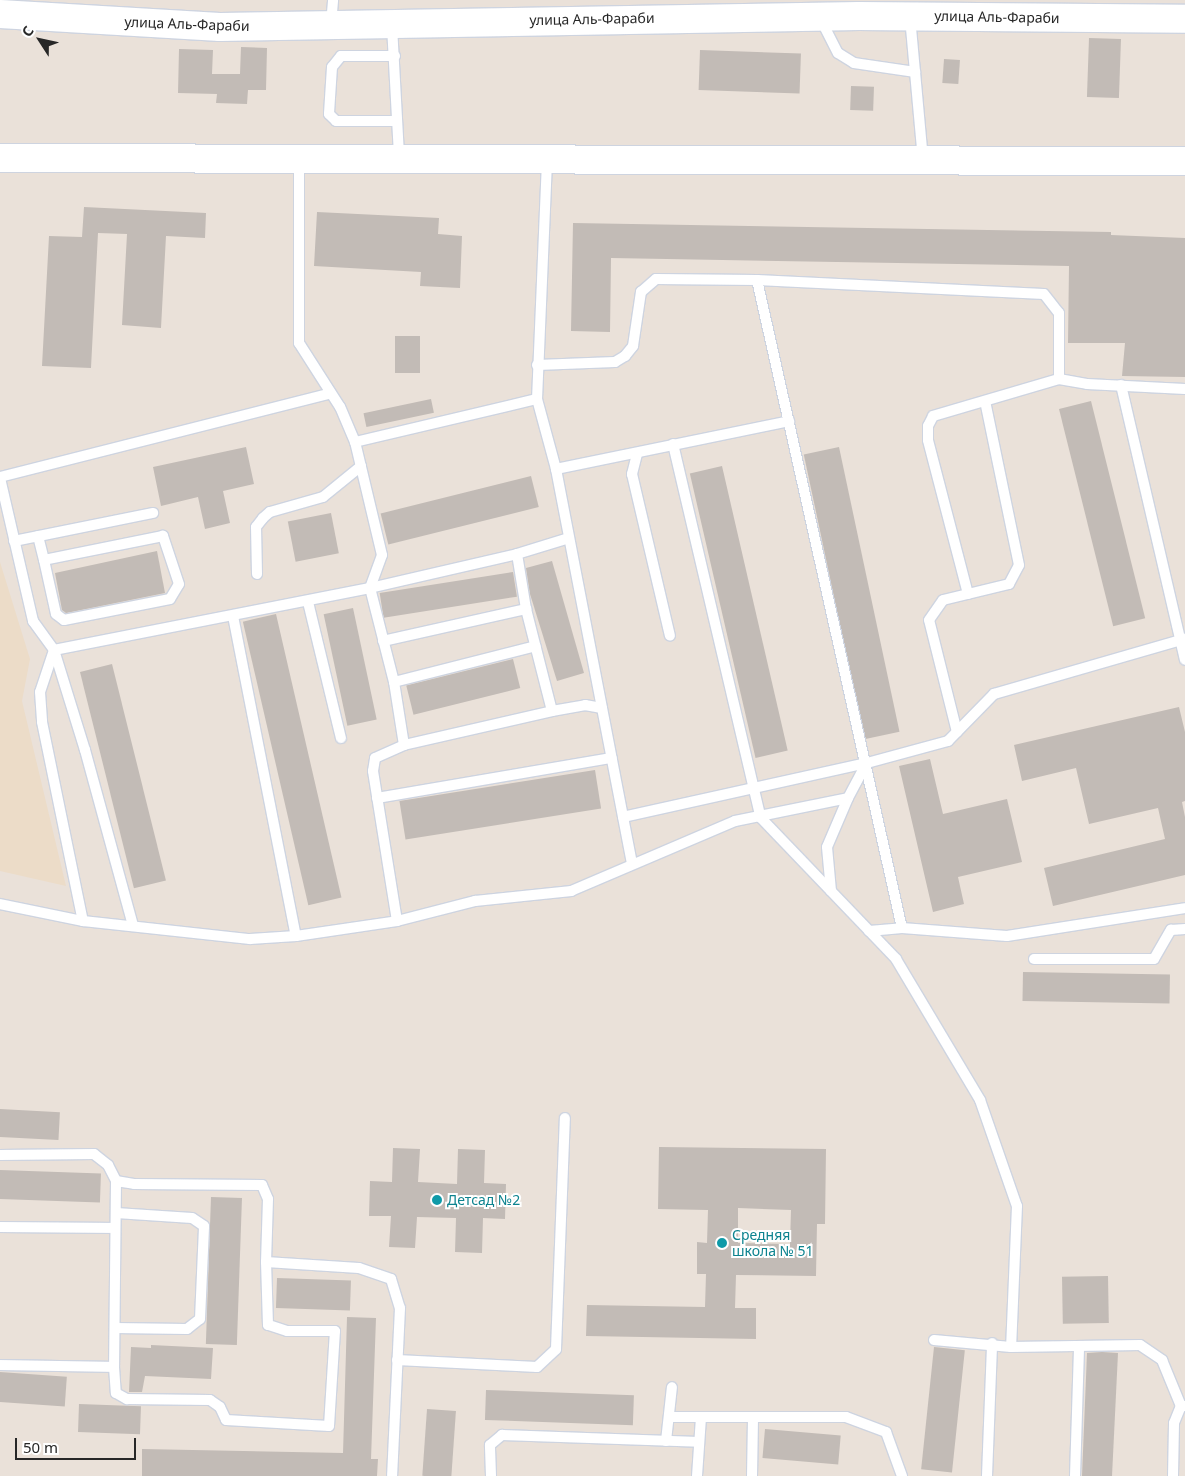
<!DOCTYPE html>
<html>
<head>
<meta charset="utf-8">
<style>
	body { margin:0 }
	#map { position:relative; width:1185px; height:1476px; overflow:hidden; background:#eae1d9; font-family:"Noto Sans",sans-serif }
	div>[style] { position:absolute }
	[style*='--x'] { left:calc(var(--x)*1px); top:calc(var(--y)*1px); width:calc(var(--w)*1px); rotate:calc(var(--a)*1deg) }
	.education>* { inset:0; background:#ecdcc8 }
	.building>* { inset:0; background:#c2bbb6; transform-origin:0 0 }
	.roads { filter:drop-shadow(1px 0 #ced4e0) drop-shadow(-1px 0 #ced4e0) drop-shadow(0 1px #ced4e0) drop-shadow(0 -1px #ced4e0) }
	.service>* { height:10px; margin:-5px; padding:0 5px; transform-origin:5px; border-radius:5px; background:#fff }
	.secondary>* { height:28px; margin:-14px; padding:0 14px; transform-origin:14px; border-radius:14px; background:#fff }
	.dots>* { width:14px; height:14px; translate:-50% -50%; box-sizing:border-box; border:2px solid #fff; border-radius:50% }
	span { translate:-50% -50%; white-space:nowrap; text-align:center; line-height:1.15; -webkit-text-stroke:4px #fff; paint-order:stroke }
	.street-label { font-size:14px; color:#272727 }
	.culture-label { font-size:14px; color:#0d838f }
	.left { translate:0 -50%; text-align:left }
	.north { position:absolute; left:15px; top:15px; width:50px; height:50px; -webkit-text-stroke:4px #fff; paint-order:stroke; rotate:305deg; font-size:14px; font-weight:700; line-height:20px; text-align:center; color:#272727 }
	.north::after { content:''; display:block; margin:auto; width:18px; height:22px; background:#272727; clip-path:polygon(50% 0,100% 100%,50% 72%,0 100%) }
	.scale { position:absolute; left:15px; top:1438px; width:121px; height:22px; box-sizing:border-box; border:2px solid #272727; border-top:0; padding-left:6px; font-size:15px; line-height:18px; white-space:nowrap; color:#272727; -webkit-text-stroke:4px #fff; paint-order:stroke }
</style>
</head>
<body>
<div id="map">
	<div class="education">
		<i style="clip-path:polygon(0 562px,30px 659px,22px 701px,66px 886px,0 871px)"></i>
	</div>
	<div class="building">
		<i style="left:1089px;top:38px;width:32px;height:59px;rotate:2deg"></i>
		<i style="clip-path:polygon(241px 47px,267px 48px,266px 90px,248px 90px,247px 104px,216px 103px,217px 94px,178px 93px,179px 49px,213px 50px,212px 74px,240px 74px)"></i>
		<i style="left:700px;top:50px;width:101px;height:40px;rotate:2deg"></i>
		<i style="left:944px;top:59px;width:16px;height:24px;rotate:4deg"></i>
		<i style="left:851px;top:86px;width:23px;height:24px;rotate:2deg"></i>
		<i style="clip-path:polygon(84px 207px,206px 213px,205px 238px,166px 236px,161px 328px,122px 325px,127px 234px,98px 233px,91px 368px,42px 366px,49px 236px,82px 237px)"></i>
		<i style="clip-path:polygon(317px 212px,439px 218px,438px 234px,462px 236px,460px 288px,420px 286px,421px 272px,314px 266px)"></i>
		<i style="clip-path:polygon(573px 223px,1111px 232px,1111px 235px,1185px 238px,1185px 377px,1122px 376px,1125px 343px,1068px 343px,1069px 266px,611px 258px,610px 332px,571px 331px)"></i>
		<i style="left:395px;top:336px;width:25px;height:37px"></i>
		<i style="left:431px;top:399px;width:14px;height:69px;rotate:78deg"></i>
		<i style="left:1091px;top:401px;width:224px;height:33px;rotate:76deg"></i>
		<i style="clip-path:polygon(246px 447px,254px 484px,223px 491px,230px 523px,205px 529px,198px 497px,161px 506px,153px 467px)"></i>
		<i style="left:839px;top:447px;width:291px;height:36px;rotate:78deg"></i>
		<i style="left:722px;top:466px;width:292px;height:33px;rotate:77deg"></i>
		<i style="left:531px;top:476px;width:32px;height:155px;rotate:76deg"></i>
		<i style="left:331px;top:513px;width:41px;height:44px;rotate:79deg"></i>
		<i style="clip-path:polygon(157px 551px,165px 593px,66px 613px,62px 610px,55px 573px)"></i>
		<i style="clip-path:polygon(552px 561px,584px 673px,557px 681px,530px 594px,526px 568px)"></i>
		<i style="left:513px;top:572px;width:25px;height:135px;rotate:81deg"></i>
		<i style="left:353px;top:608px;width:114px;height:30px;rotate:78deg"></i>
		<i style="left:276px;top:614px;width:291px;height:34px;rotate:77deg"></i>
		<i style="left:513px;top:659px;width:30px;height:110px;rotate:76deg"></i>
		<i style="left:112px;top:664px;width:223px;height:33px;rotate:76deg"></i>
		<i style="clip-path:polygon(1179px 707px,1185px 732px,1185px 801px,1182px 802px,1185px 817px,1185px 875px,1053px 906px,1044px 868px,1165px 839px,1158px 808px,1089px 824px,1076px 768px,1022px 781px,1014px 745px)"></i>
		<i style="clip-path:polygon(930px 759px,943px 814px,1007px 799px,1022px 862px,958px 877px,964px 904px,933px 912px,899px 766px)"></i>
		<i style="left:595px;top:770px;width:39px;height:198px;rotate:81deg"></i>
		<i style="left:1023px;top:972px;width:147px;height:29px;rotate:1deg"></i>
		<i style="left:0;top:1109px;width:60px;height:28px;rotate:3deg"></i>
		<i style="clip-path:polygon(evenodd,659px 1147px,826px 1149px,825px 1224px,817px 1224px,816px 1276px,736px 1275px,735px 1308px,756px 1308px,756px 1339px,586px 1336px,587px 1305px,705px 1307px,706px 1274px,697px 1274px,697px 1242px,707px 1243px,708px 1210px,658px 1209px,659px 1147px,738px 1208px,791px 1210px,790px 1244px,738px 1243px,738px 1208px)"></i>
		<i style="clip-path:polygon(393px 1148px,420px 1149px,418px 1182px,457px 1184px,458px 1149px,485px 1150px,484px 1183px,506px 1184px,505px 1219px,483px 1218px,482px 1253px,455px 1252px,456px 1218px,417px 1217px,415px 1248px,389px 1247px,391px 1216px,369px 1216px,370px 1181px,392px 1182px)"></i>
		<i style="left:0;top:1170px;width:101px;height:29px;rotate:2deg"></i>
		<i style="left:211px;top:1197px;width:31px;height:147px;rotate:2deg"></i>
		<i style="left:1108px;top:1276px;width:47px;height:46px;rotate:89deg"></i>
		<i style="left:277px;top:1278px;width:74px;height:30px;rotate:2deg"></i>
		<i style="clip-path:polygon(347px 1317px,376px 1318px,371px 1459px,378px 1459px,377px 1476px,142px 1476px,142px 1449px,343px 1453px)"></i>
		<i style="clip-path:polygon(151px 1345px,213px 1348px,211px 1379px,145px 1376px,142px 1392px,129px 1392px,131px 1347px,151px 1348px)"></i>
		<i style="left:934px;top:1347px;width:31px;height:123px;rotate:6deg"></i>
		<i style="clip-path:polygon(1102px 1352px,1118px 1353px,1112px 1476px,1082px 1476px,1087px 1353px)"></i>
		<i style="left:0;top:1372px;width:67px;height:30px;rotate:4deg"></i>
		<i style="left:486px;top:1390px;width:148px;height:30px;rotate:2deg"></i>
		<i style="left:79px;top:1404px;width:62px;height:28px;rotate:2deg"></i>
		<i style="left:427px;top:1409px;width:29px;height:67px;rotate:4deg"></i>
		<i style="left:765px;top:1429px;width:76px;height:29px;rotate:5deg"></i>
	</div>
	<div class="roads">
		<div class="service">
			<i style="--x:910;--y:17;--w:143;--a:84.8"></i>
			<i style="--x:821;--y:20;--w:37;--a:63"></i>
			<i style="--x:838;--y:53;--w:19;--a:32"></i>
			<i style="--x:854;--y:63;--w:62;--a:8.4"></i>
			<i style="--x:331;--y:24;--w:24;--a:-85"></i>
			<i style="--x:392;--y:26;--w:131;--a:86.9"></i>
			<i style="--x:395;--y:56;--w:54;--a:180"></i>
			<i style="--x:341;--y:56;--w:14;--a:129"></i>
			<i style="--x:332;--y:67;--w:47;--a:93.7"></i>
			<i style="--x:329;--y:114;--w:10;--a:45"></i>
			<i style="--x:336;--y:121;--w:61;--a:0"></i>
			<i style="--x:547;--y:161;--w:238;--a:92.4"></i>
			<i style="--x:537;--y:399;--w:73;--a:74.8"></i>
			<i style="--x:556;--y:469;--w:402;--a:79.1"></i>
			<i style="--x:757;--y:280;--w:664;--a:77.39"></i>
			<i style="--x:537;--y:365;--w:78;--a:-2.2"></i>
			<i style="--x:615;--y:362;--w:12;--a:-31"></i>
			<i style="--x:625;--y:356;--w:13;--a:-51"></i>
			<i style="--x:633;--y:346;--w:55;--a:-81.6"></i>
			<i style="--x:641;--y:292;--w:20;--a:-41"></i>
			<i style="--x:656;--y:279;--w:101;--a:0.6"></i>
			<i style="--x:757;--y:280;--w:287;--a:2.8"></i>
			<i style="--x:1044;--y:294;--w:24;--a:52"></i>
			<i style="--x:1059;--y:313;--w:66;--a:90"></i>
			<i style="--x:1059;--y:379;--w:28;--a:10"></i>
			<i style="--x:1087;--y:384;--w:98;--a:2.9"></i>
			<i style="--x:1121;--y:385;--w:282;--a:76.9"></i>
			<i style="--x:355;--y:442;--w:187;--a:-13.3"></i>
			<i style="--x:673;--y:444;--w:384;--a:76.8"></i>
			<i style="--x:761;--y:818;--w:195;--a:46.2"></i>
			<i style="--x:896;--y:959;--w:164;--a:59.2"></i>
			<i style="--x:980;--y:1100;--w:112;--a:70.8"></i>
			<i style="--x:1017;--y:1206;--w:141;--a:92.4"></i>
			<i style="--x:637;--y:454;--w:21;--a:104"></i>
			<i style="--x:632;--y:474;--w:166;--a:76.8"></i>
			<i style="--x:556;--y:469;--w:238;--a:-11.6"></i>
			<i style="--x:0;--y:477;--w:341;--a:-14.2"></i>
			<i style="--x:0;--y:478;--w:147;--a:77"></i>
			<i style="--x:33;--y:621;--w:36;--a:54"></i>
			<i style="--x:54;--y:650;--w:322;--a:-11.1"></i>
			<i style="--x:370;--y:588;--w:35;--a:-70"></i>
			<i style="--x:382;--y:555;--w:116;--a:-103.4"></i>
			<i style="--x:355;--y:442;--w:38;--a:-113"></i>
			<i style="--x:340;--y:407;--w:76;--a:-122.6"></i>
			<i style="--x:299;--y:343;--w:184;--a:-90"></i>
			<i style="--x:38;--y:536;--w:25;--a:76"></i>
			<i style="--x:44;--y:560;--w:55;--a:77.5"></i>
			<i style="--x:56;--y:614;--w:10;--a:37"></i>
			<i style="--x:64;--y:620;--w:108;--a:-11.2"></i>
			<i style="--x:170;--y:599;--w:17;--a:-59"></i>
			<i style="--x:179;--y:584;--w:51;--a:-108.4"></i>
			<i style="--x:163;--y:536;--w:121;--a:168.6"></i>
			<i style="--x:14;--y:541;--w:142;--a:-11.4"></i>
			<i style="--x:517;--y:554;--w:56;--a:80.7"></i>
			<i style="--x:257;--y:574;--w:47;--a:-91.2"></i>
			<i style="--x:256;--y:527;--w:11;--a:-52"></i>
			<i style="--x:263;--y:518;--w:9;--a:-41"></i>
			<i style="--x:270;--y:512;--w:55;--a:-15.8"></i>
			<i style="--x:323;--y:497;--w:49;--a:-39.2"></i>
			<i style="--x:968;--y:594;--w:159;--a:-104.6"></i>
			<i style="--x:928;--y:440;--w:14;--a:-90"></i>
			<i style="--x:928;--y:426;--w:11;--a:-63"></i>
			<i style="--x:933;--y:416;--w:131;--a:-16.4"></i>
			<i style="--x:308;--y:602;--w:140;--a:76.4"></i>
			<i style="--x:233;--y:616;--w:326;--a:78.9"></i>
			<i style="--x:383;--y:641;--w:147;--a:-12.6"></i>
			<i style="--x:526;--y:609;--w:105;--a:75.7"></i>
			<i style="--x:54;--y:650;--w:44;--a:108.4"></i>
			<i style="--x:40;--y:692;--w:30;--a:86"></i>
			<i style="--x:42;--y:722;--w:203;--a:78.4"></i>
			<i style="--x:83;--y:921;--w:168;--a:6.2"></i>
			<i style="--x:250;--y:939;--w:46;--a:-3.7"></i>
			<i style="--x:296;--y:936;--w:102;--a:-8.4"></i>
			<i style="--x:397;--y:921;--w:81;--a:-14.4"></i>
			<i style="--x:475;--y:901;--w:97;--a:-5.9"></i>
			<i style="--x:571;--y:891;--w:178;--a:-23.1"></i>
			<i style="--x:735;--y:821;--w:115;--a:-11.5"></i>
			<i style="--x:848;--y:798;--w:40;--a:-62"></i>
			<i style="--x:867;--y:763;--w:84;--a:-15.2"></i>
			<i style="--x:948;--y:741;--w:66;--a:-45.6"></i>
			<i style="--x:994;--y:694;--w:199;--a:-16.1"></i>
			<i style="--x:54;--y:650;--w:105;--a:72.8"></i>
			<i style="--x:85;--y:750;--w:182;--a:74.7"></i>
			<i style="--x:394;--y:682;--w:146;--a:-14.2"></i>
			<i style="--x:957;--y:732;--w:115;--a:-104"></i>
			<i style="--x:929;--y:620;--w:24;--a:-55"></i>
			<i style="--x:943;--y:600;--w:68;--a:-13.6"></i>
			<i style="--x:1009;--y:584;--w:21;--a:-62"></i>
			<i style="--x:1019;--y:565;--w:167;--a:-101.7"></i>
			<i style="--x:404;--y:745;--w:64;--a:-99"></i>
			<i style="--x:394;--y:682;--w:97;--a:-104.3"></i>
			<i style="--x:370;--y:588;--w:151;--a:-13"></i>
			<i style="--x:517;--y:554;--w:54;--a:-17.1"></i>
			<i style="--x:377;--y:798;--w:238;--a:-9.7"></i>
			<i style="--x:623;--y:817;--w:250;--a:-12.5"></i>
			<i style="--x:831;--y:891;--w:44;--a:-95.2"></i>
			<i style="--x:827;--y:847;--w:53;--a:-66.8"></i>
			<i style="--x:0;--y:904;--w:85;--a:11.6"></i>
			<i style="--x:397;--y:921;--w:152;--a:-99.1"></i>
			<i style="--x:373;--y:771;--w:13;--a:-81"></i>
			<i style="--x:375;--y:758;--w:32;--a:-24"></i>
			<i style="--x:404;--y:745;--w:152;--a:-12.9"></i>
			<i style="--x:552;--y:711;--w:34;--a:-10"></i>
			<i style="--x:585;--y:705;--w:17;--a:10"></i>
			<i style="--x:869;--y:931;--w:33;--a:-5"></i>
			<i style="--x:902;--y:928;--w:105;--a:4.4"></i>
			<i style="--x:1007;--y:936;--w:180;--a:-8.9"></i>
			<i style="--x:1034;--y:959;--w:120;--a:0"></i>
			<i style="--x:1154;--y:959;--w:34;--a:-60"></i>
			<i style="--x:1171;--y:930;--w:14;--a:-4"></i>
			<i style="--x:0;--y:1155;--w:94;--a:-0.6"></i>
			<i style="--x:94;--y:1154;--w:18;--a:38"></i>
			<i style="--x:108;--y:1165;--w:18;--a:63"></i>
			<i style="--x:116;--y:1181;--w:18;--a:9"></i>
			<i style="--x:134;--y:1184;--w:128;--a:0.4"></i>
			<i style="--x:262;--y:1185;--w:15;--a:67"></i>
			<i style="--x:268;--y:1199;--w:63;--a:91.8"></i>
			<i style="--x:266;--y:1262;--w:93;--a:3.7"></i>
			<i style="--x:359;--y:1268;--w:34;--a:19"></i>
			<i style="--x:391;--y:1279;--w:30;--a:73"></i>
			<i style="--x:400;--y:1308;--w:168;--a:92.7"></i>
			<i style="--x:116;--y:1181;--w:186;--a:90.6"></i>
			<i style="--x:114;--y:1367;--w:26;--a:86"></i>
			<i style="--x:116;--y:1393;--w:13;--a:29"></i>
			<i style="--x:127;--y:1399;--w:83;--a:0.7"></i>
			<i style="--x:210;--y:1400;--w:12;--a:35"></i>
			<i style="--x:220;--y:1407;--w:14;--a:65"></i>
			<i style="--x:226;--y:1420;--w:103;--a:3.3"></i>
			<i style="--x:329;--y:1426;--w:95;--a:-86.4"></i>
			<i style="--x:335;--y:1331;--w:48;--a:180"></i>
			<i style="--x:287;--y:1331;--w:20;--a:-162"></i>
			<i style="--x:268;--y:1325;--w:63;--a:-91.8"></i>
			<i style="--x:0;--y:1227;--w:114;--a:0.5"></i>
			<i style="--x:115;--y:1328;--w:72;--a:0.8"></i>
			<i style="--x:187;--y:1329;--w:16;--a:-38"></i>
			<i style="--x:200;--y:1319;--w:93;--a:-87.5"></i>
			<i style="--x:204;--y:1226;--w:14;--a:-146"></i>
			<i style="--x:192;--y:1218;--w:76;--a:-176.2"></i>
			<i style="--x:934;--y:1340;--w:77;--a:5.2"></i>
			<i style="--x:1011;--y:1347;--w:129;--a:-0.9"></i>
			<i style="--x:1140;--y:1345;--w:27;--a:34"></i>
			<i style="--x:1162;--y:1360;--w:50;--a:67.6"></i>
			<i style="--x:397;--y:1360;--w:140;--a:2.9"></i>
			<i style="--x:537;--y:1367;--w:26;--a:-43"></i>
			<i style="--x:556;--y:1349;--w:231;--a:-87.8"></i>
			<i style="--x:0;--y:1365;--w:114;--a:1"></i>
			<i style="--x:669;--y:1417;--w:177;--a:0"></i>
			<i style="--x:846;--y:1417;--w:43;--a:20.6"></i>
			<i style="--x:886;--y:1432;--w:47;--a:70"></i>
			<i style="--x:666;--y:1441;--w:54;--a:-83.7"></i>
			<i style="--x:491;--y:1476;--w:31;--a:-92"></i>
			<i style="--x:490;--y:1445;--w:16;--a:-40"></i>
			<i style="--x:502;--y:1435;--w:197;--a:2"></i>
			<i style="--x:697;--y:1476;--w:59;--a:-86.1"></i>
			<i style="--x:752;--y:1476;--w:59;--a:-89"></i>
			<i style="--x:987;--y:1476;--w:133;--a:-87.8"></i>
			<i style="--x:1075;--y:1476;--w:130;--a:-88.2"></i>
			<i style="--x:1173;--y:1476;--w:53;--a:-88.9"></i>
			<i style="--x:1174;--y:1423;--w:18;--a:-68"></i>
			<i style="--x:1181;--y:1406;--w:4;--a:0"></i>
		</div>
		<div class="secondary">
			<i style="--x:0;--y:14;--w:220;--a:3.4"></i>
			<i style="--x:220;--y:27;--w:639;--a:-0.99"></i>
			<i style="--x:859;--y:16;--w:326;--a:0.5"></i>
			<i style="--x:0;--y:158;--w:1185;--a:0.15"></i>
		</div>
	</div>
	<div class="dots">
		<i style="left:437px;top:1200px;background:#0f9aa8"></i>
		<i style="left:722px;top:1243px;background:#0f9aa8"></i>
	</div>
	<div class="street-label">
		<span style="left:997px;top:17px;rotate:1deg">улица Аль-Фараби</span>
		<span style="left:592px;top:19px;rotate:-1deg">улица Аль-Фараби</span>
		<span style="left:187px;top:24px;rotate:2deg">улица Аль-Фараби</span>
	</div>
	<div class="culture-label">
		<span class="left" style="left:447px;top:1200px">Детсад №2</span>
		<span class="left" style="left:732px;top:1243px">Средняя<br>школа № 51</span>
	</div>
	<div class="north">С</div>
	<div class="scale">50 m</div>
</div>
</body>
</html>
